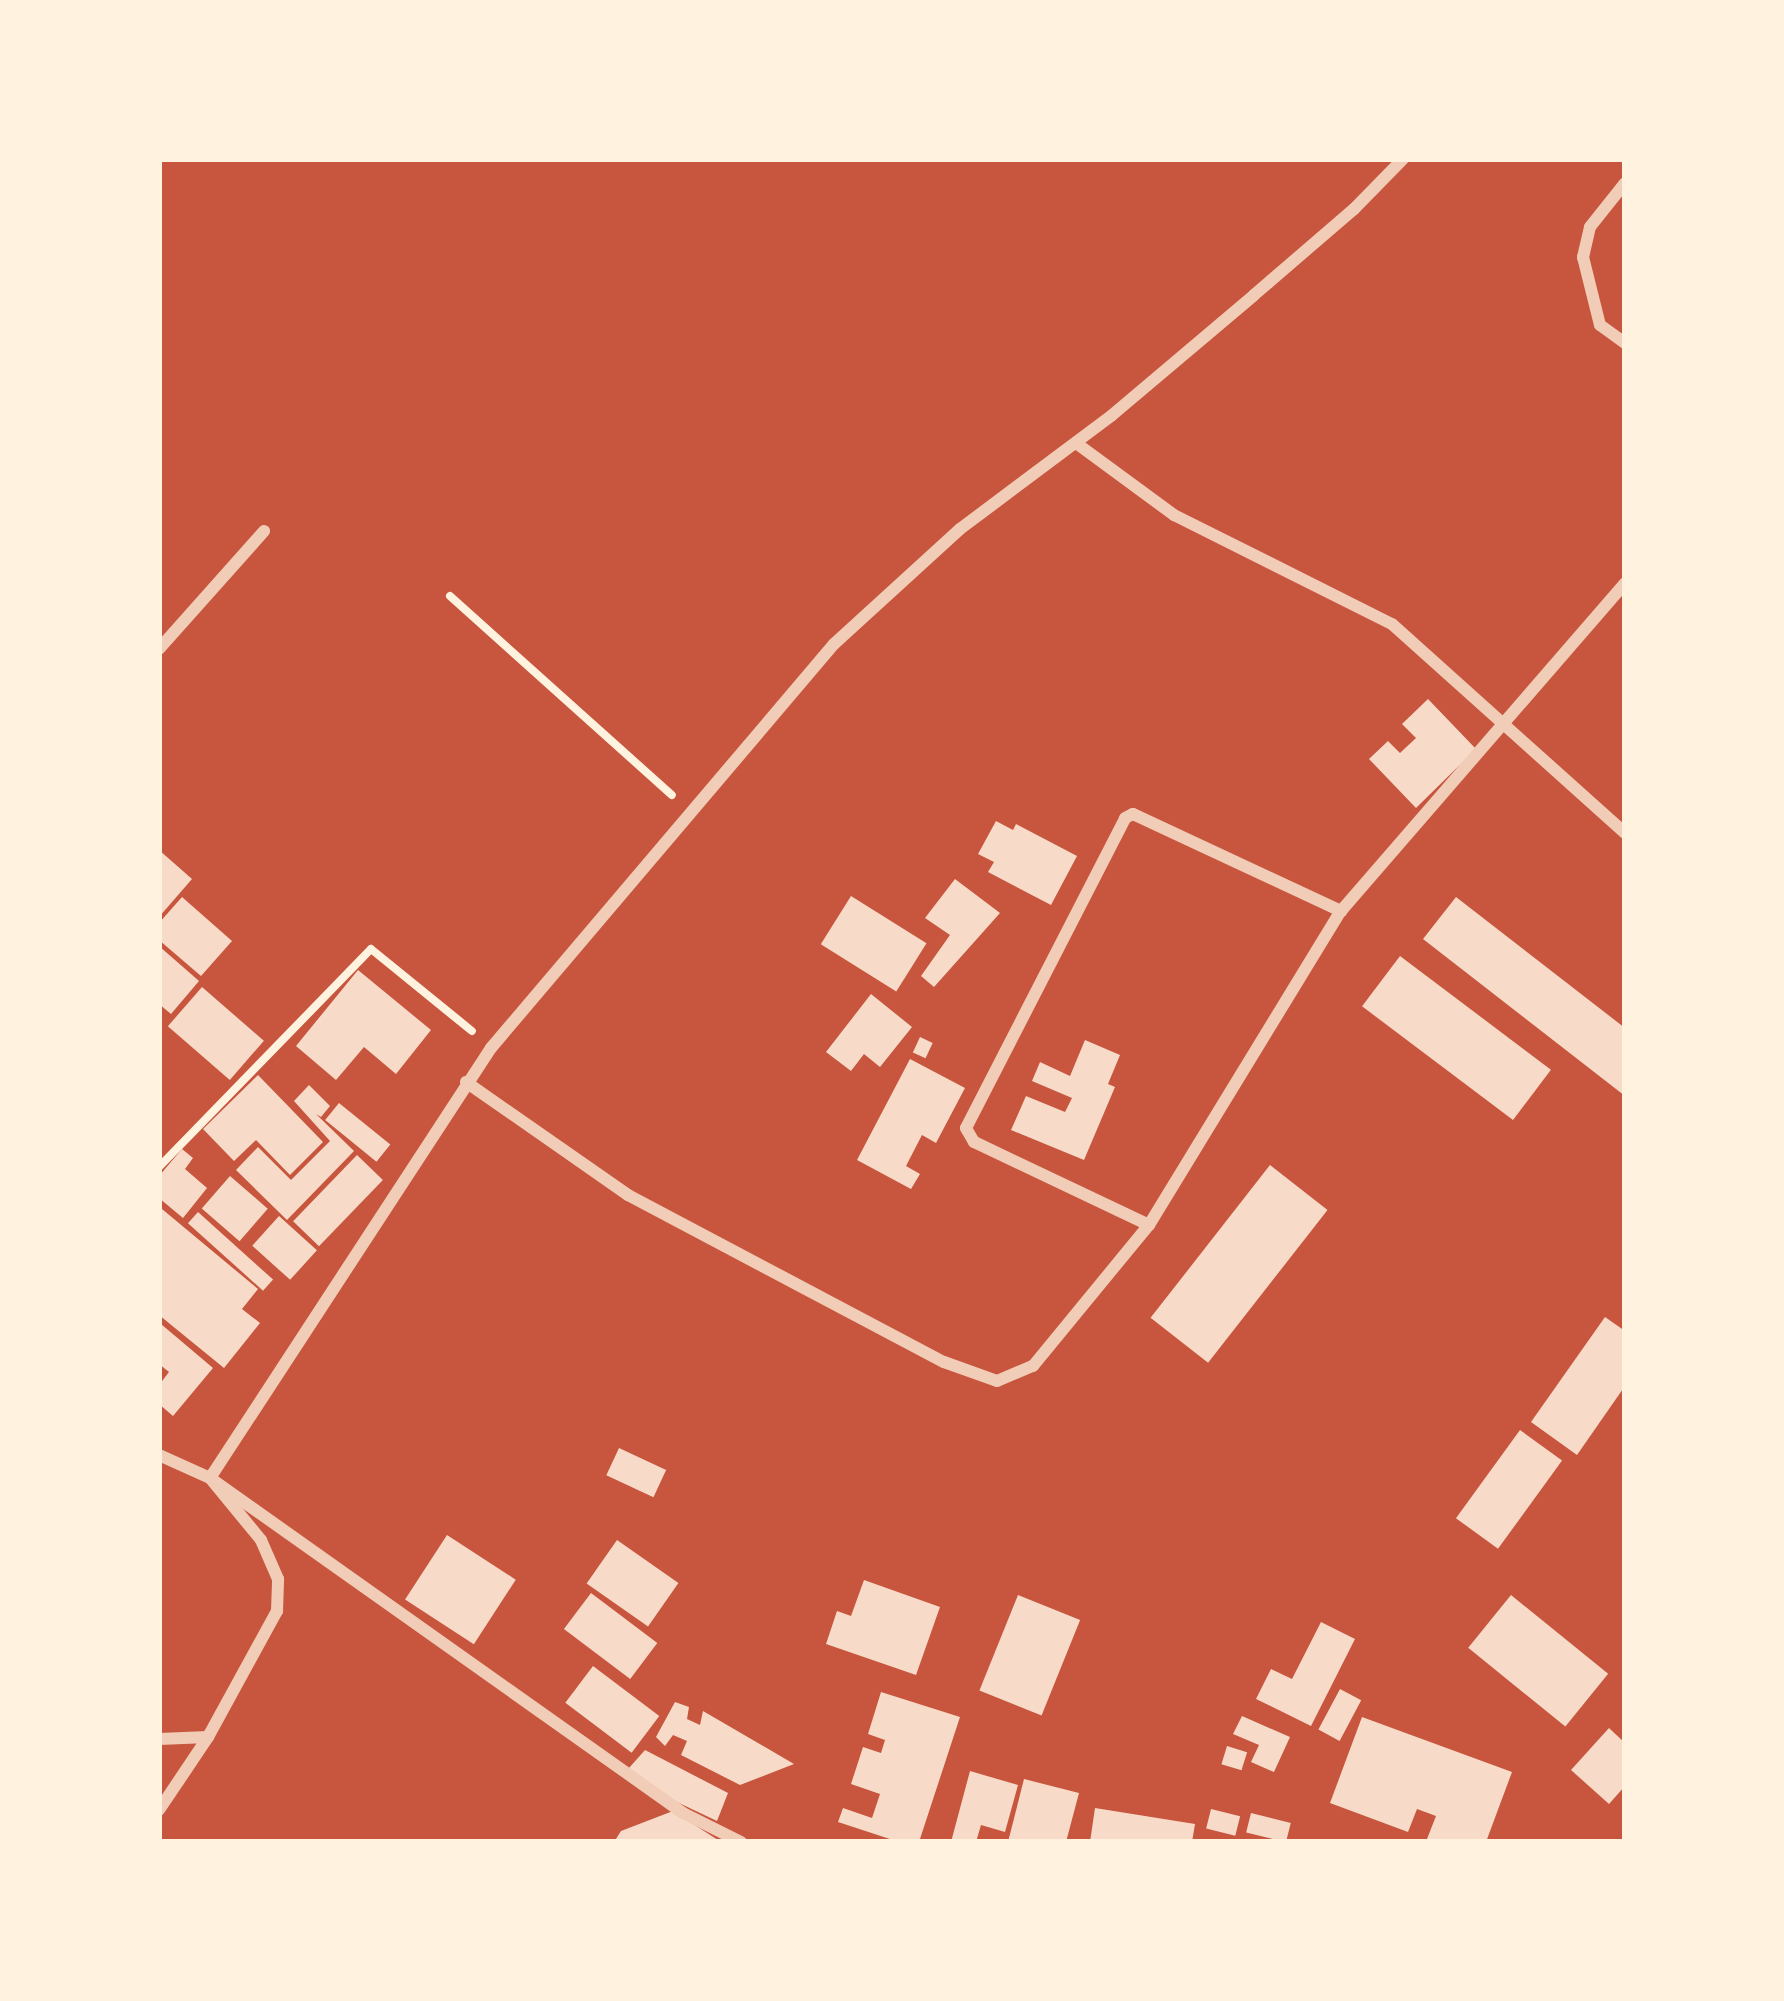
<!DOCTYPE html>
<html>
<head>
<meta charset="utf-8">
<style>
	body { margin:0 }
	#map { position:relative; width:1784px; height:2001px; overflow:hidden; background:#c8553d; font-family:"IBM Plex Sans",sans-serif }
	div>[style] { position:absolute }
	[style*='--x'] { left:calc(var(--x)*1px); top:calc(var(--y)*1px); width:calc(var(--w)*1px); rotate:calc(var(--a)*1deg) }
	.building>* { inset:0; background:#f7dbc8; transform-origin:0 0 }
	.path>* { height:8px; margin:-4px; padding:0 4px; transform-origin:4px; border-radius:4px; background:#fff3e0 }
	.minor>* { height:12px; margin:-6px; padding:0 6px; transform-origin:6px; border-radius:6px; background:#f1ccb7 }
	span { translate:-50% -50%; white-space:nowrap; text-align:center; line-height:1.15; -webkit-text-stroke:12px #fff3e0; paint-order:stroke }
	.frame { position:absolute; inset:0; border:162px solid #fff3e0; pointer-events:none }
</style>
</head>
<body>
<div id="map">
	<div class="building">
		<i style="clip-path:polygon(1428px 699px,1476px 749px,1416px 808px,1369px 759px,1388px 741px,1400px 753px,1416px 738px,1402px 724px)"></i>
		<i style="clip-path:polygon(996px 821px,1013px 830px,1016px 824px,1077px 856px,1051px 905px,988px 872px,994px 862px,978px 854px)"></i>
		<i style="clip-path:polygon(159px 850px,192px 879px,159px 917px)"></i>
		<i style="clip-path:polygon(955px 879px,1000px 913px,934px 987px,921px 976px,950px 935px,925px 918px)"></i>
		<i style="left:851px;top:896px;width:89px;height:57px;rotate:32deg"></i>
		<i style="clip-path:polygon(182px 897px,232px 941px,201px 976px,159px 940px,159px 923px)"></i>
		<i style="clip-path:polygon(1456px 897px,1625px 1028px,1625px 1096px,1423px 939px)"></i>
		<i style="clip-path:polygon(159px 946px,199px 981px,171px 1014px,159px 1004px)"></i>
		<i style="left:1400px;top:956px;width:189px;height:63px;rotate:37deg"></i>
		<i style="clip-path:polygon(358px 970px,431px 1030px,396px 1074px,364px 1047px,336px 1080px,296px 1046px)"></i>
		<i style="left:202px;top:987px;width:82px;height:52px;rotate:41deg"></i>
		<i style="clip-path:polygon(871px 994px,912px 1027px,880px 1067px,864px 1054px,851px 1071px,826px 1052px)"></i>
		<i style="left:920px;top:1037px;width:14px;height:17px;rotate:25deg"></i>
		<i style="clip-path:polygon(1085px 1040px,1120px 1055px,1108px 1084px,1115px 1087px,1084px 1160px,1011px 1130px,1026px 1096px,1065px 1112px,1072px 1098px,1032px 1081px,1040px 1062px,1070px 1076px)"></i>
		<i style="clip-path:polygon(910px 1059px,965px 1088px,936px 1143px,922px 1135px,906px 1166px,920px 1174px,911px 1189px,857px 1160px)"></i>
		<i style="clip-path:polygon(258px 1075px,323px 1142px,290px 1175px,256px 1140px,234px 1161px,203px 1129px)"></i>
		<i style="clip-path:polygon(309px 1085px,330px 1106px,321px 1117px,316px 1114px,354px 1151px,287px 1220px,236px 1170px,258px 1147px,291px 1180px,330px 1141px,294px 1101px)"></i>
		<i style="left:339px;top:1103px;width:66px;height:22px;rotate:39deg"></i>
		<i style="clip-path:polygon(182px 1149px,193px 1158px,185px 1169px,207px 1188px,183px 1218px,159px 1198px,159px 1176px)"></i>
		<i style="left:357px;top:1155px;width:36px;height:92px;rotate:44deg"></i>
		<i style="left:1270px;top:1165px;width:73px;height:194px;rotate:38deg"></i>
		<i style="left:230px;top:1176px;width:50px;height:43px;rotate:41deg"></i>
		<i style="clip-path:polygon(162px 1209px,258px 1289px,242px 1309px,260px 1323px,224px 1368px,159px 1315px)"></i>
		<i style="left:198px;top:1212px;width:101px;height:15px;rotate:42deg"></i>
		<i style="left:279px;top:1216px;width:51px;height:40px;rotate:42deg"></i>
		<i style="clip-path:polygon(1605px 1317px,1625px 1331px,1625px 1386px,1577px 1455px,1531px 1422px)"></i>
		<i style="clip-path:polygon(161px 1324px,213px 1368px,173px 1416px,159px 1404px,159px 1385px,169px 1372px,159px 1364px)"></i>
		<i style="left:1520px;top:1430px;width:52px;height:109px;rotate:36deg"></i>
		<i style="left:619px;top:1448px;width:52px;height:30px;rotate:25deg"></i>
		<i style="left:447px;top:1535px;width:82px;height:77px;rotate:33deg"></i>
		<i style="left:617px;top:1540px;width:75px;height:53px;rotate:35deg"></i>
		<i style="clip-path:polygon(864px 1580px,940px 1607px,916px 1675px,826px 1644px,837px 1611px,851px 1616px)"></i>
		<i style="left:591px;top:1593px;width:83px;height:45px;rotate:37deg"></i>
		<i style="left:1018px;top:1595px;width:67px;height:103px;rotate:22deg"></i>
		<i style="left:1511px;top:1595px;width:125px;height:68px;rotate:39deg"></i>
		<i style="clip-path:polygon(1321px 1622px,1355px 1639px,1311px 1726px,1256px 1699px,1271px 1669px,1292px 1679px)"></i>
		<i style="left:593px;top:1666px;width:83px;height:46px;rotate:37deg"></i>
		<i style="left:1340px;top:1689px;width:24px;height:46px;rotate:28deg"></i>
		<i style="clip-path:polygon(881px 1692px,960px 1717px,919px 1842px,899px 1842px,838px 1822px,843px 1808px,872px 1818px,880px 1794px,851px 1784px,863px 1747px,881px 1753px,885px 1740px,868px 1734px)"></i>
		<i style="clip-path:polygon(675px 1702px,689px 1707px,687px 1719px,700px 1725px,703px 1711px,794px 1764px,740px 1785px,681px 1755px,687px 1741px,673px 1735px,665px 1746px,656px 1737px)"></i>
		<i style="clip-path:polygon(1242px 1716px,1290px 1737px,1274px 1772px,1251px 1762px,1259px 1745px,1233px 1734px)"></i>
		<i style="clip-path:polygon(1362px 1717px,1512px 1772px,1486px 1842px,1427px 1839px,1436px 1816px,1417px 1809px,1408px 1832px,1330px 1803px)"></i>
		<i style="clip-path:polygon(1609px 1728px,1625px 1743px,1625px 1786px,1609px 1804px,1571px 1770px)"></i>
		<i style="left:1227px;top:1746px;width:21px;height:19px;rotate:17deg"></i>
		<i style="clip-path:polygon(645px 1750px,728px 1793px,717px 1821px,660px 1794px,629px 1768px)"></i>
		<i style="clip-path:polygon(970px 1771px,1018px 1785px,1005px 1832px,981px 1825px,976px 1842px,951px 1842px)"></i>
		<i style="clip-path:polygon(1024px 1779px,1079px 1793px,1066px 1842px,1008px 1842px)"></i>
		<i style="clip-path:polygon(1095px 1808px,1195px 1824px,1192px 1842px,1090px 1842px)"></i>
		<i style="left:1211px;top:1809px;width:30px;height:20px;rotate:14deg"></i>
		<i style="clip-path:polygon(673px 1811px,721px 1842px,614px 1842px,621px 1831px)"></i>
		<i style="left:1251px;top:1813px;width:41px;height:20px;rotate:14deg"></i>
	</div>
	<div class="path">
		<i style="--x:450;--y:596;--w:298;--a:41.9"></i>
		<i style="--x:159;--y:1167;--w:304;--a:-45.8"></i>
		<i style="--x:371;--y:949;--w:130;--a:39.1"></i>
	</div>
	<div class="minor">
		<i style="--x:1625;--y:183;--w:56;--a:128.5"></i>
		<i style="--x:1590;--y:227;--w:31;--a:103"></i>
		<i style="--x:1583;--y:257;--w:70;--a:76"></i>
		<i style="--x:1600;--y:325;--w:31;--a:36"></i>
		<i style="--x:1076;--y:443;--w:122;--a:36.3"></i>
		<i style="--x:1174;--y:515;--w:244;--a:26.6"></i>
		<i style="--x:1392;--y:624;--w:313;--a:41.9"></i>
		<i style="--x:159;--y:649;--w:158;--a:-48.3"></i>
		<i style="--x:466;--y:1082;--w:198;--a:34.9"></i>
		<i style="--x:628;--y:1195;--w:357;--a:27.9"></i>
		<i style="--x:944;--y:1362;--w:56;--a:19.7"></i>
		<i style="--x:997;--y:1381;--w:39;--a:-23"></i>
		<i style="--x:1033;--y:1366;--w:183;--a:-50.6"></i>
		<i style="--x:1149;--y:1225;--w:368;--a:-58.6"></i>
		<i style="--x:1341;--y:911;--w:434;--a:-49.1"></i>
		<i style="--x:1149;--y:1225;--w:194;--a:-154.6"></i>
		<i style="--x:974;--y:1142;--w:16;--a:-120"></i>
		<i style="--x:966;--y:1128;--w:348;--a:-62.8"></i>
		<i style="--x:1125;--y:818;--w:9;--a:-27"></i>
		<i style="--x:1133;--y:814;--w:230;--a:25"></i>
		<i style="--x:159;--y:1455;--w:56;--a:24.3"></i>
		<i style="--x:210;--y:1478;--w:580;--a:35.31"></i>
		<i style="--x:683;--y:1813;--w:65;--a:26.6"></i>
		<i style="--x:159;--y:1739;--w:49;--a:-2.3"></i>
		<i style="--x:159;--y:1810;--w:88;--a:-56.1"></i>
		<i style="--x:208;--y:1737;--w:144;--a:-61.3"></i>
		<i style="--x:277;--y:1611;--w:32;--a:-88"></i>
		<i style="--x:278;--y:1579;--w:43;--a:-113.6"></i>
		<i style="--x:261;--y:1540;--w:80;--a:-129.4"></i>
		<i style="--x:210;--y:1478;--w:514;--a:-56.84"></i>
		<i style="--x:491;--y:1048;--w:530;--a:-49.67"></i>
		<i style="--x:834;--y:644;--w:171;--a:-42.4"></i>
		<i style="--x:960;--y:529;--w:189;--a:-36.8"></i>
		<i style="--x:1111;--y:416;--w:187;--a:-40.2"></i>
		<i style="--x:1254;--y:295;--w:132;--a:-40.7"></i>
		<i style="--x:1354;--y:209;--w:70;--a:-45.6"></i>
	</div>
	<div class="frame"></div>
</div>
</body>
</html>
